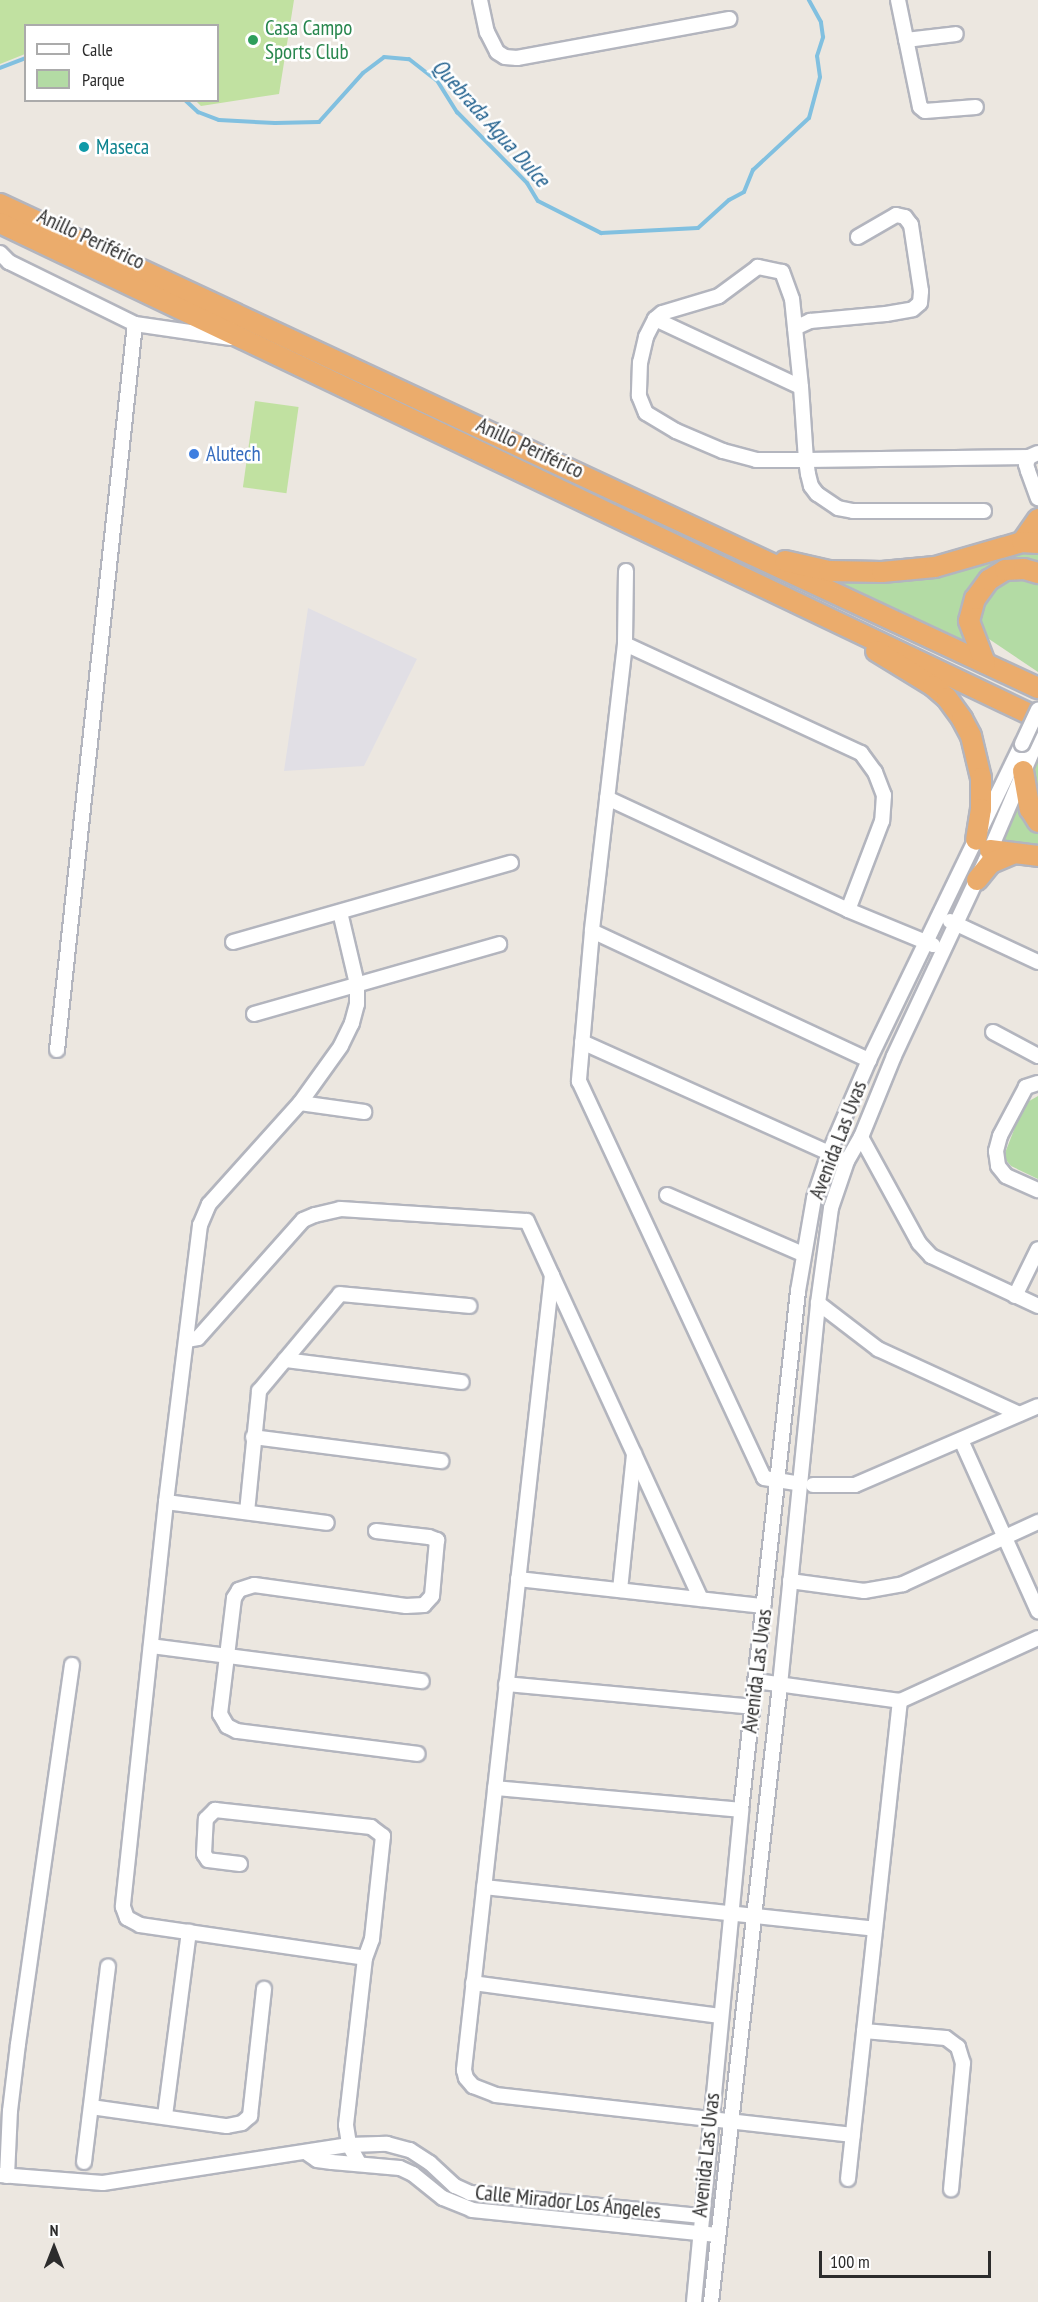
<!DOCTYPE html>
<html>
<head>
<meta charset="utf-8">
<style>
	body { margin:0 }
	#map { position:relative; width:1038px; height:2302px; overflow:hidden; background:#ece7e0; font-family:"PT Sans Narrow",sans-serif }
	div>[style] { position:absolute }
	[style*='--x'] { left:calc(var(--x)*1px); top:calc(var(--y)*1px); width:calc(var(--w)*1px); rotate:calc(var(--a)*1deg) }
	.industrial>* { inset:0; background:#e1dfe5 }
	.green>* { inset:0; background:#b3dba4 }
	.pitch>* { inset:0; background:#c1e1a1; transform-origin:0 0 }
	.stream>* { height:4px; margin:-2px; padding:0 2px; transform-origin:2px; border-radius:2px; background:#81c0e0 }
	.roads { filter:drop-shadow(2px 0 #b3b5be) drop-shadow(-2px 0 #b3b5be) drop-shadow(0 2px #b3b5be) drop-shadow(0 -2px #b3b5be) }
	.minor>* { height:14px; margin:-7px; padding:0 7px; transform-origin:7px; border-radius:7px; background:#fff }
	.highway>* { height:20px; margin:-10px; padding:0 10px; transform-origin:10px; border-radius:10px; background:#ebac6c }
	.bridges { filter:drop-shadow(2px 0 #b3b5be) drop-shadow(-2px 0 #b3b5be) drop-shadow(0 2px #b3b5be) drop-shadow(0 -2px #b3b5be) }
	.minor-bridge>* { height:14px; margin:-7px; padding:0 7px; transform-origin:7px; border-radius:7px; background:#fff }
	.dots>* { width:16px; height:16px; translate:-50% -50%; box-sizing:border-box; border:3px solid #fff; border-radius:50% }
	span { translate:-50% -50%; white-space:nowrap; text-align:center; line-height:1.15; -webkit-text-stroke:5px #fff; paint-order:stroke }
	.leisure-label { font-size:21px; color:#27864d }
	.left { translate:0 -50%; text-align:left }
	.culture-label { font-size:21px; color:#0d838f }
	.street-label { font-size:21px; color:#2c2c2c }
	.shop-label { font-size:21px; color:#366cbe }
	.water-label { font-size:22px; color:#1f5f8d; font-style:italic }
	.legend { position:absolute; left:24px; top:24px; width:195px; height:78px; box-sizing:border-box; background:#fff; border:2px solid #ababab; margin:0; padding:8px 10px; list-style:none; font-size:18px; color:#2c2c2c }
	.legend li { display:flex; align-items:center; gap:12px; height:30px }
	.legend b { width:30px; border:2px solid #ababab }
	.north { position:absolute; left:24px; top:2218px; width:60px; height:60px; -webkit-text-stroke:4px #fff; paint-order:stroke; rotate:0deg; font-size:16px; font-weight:700; line-height:24px; text-align:center; color:#2c2c2c }
	.north::after { content:''; display:block; margin:auto; width:21px; height:27px; background:#2c2c2c; clip-path:polygon(50% 0,100% 100%,50% 72%,0 100%) }
	.scale { position:absolute; left:819px; top:2251px; width:172px; height:27px; box-sizing:border-box; border:3px solid #2c2c2c; border-top:0; padding-left:8px; font-size:18px; line-height:21px; white-space:nowrap; color:#2c2c2c; -webkit-text-stroke:4px #fff; paint-order:stroke }
</style>
</head>
<body>
<div id="map">
	<div class="industrial">
		<i style="clip-path:polygon(308px 608px,417px 659px,364px 766px,284px 771px)"></i>
	</div>
	<div class="green">
		<i style="clip-path:polygon(1038px 543px,1038px 672px,983px 635px,964px 653px,935px 627px,869px 597px,843px 597px,821px 587px,829px 571px,882px 572px)"></i>
		<i style="clip-path:polygon(1038px 738px,1038px 856px,990px 850px)"></i>
		<i style="clip-path:polygon(1038px 1096px,1038px 1179px,1011px 1166px,1006px 1160px,1005px 1153px,1024px 1104px)"></i>
	</div>
	<div class="pitch">
		<i style="clip-path:polygon(0 0,294px 0,279px 94px,201px 106px,196px 101px,218px 100px,218px 26px,26px 26px,25px 54px,0 64px)"></i>
		<i style="left:255px;top:401px;width:44px;height:87px;rotate:8deg"></i>
	</div>
	<div class="stream">
		<i style="--x:0;--y:68;--w:28;--a:-21"></i>
		<i style="--x:185;--y:100;--w:18;--a:43"></i>
		<i style="--x:198;--y:112;--w:22;--a:21"></i>
		<i style="--x:219;--y:120;--w:56;--a:3.1"></i>
		<i style="--x:275;--y:123;--w:44;--a:-1.3"></i>
		<i style="--x:319;--y:122;--w:66;--a:-48.1"></i>
		<i style="--x:363;--y:73;--w:26;--a:-37"></i>
		<i style="--x:384;--y:57;--w:25;--a:5"></i>
		<i style="--x:409;--y:59;--w:37;--a:38"></i>
		<i style="--x:438;--y:82;--w:36;--a:58"></i>
		<i style="--x:457;--y:112;--w:100;--a:45.4"></i>
		<i style="--x:527;--y:183;--w:21;--a:59"></i>
		<i style="--x:538;--y:201;--w:71;--a:26.9"></i>
		<i style="--x:601;--y:233;--w:97;--a:-3"></i>
		<i style="--x:698;--y:228;--w:42;--a:-42.1"></i>
		<i style="--x:729;--y:200;--w:17;--a:-28"></i>
		<i style="--x:744;--y:192;--w:24;--a:-68"></i>
		<i style="--x:753;--y:170;--w:76;--a:-42.9"></i>
		<i style="--x:809;--y:118;--w:42;--a:-75"></i>
		<i style="--x:820;--y:77;--w:21;--a:-98"></i>
		<i style="--x:817;--y:56;--w:20;--a:-72"></i>
		<i style="--x:823;--y:37;--w:15;--a:-98"></i>
		<i style="--x:821;--y:22;--w:25;--a:-119"></i>
	</div>
	<div class="roads">
		<div class="minor">
			<i style="--x:480;--y:0;--w:33;--a:78"></i>
			<i style="--x:487;--y:32;--w:22;--a:63"></i>
			<i style="--x:497;--y:52;--w:9;--a:32"></i>
			<i style="--x:505;--y:57;--w:12;--a:5"></i>
			<i style="--x:517;--y:58;--w:216;--a:-10.4"></i>
			<i style="--x:898;--y:0;--w:109;--a:78.4"></i>
			<i style="--x:920;--y:107;--w:6;--a:39"></i>
			<i style="--x:925;--y:111;--w:51;--a:-4.5"></i>
			<i style="--x:906;--y:40;--w:50;--a:-6.8"></i>
			<i style="--x:0;--y:253;--w:13;--a:45"></i>
			<i style="--x:9;--y:262;--w:140;--a:26.2"></i>
			<i style="--x:135;--y:324;--w:97;--a:8.3"></i>
			<i style="--x:655;--y:319;--w:161;--a:25"></i>
			<i style="--x:795;--y:328;--w:17;--a:-25"></i>
			<i style="--x:810;--y:321;--w:76;--a:-5.3"></i>
			<i style="--x:886;--y:314;--w:27;--a:-10"></i>
			<i style="--x:913;--y:309;--w:9;--a:-41"></i>
			<i style="--x:920;--y:303;--w:12;--a:-85"></i>
			<i style="--x:921;--y:291;--w:67;--a:-98.6"></i>
			<i style="--x:911;--y:225;--w:10;--a:-127"></i>
			<i style="--x:905;--y:217;--w:9;--a:-167"></i>
			<i style="--x:896;--y:215;--w:44;--a:149.9"></i>
			<i style="--x:1029;--y:457;--w:8;--a:113"></i>
			<i style="--x:1026;--y:464;--w:7;--a:74"></i>
			<i style="--x:1028;--y:471;--w:29;--a:70"></i>
			<i style="--x:984;--y:511;--w:131;--a:180"></i>
			<i style="--x:853;--y:511;--w:15;--a:-169"></i>
			<i style="--x:838;--y:508;--w:25;--a:-146"></i>
			<i style="--x:817;--y:494;--w:10;--a:-127"></i>
			<i style="--x:811;--y:486;--w:12;--a:-104"></i>
			<i style="--x:808;--y:474;--w:14;--a:-98"></i>
			<i style="--x:806;--y:460;--w:73;--a:-93.9"></i>
			<i style="--x:801;--y:387;--w:88;--a:-95.8"></i>
			<i style="--x:792;--y:299;--w:29;--a:-110"></i>
			<i style="--x:782;--y:272;--w:25;--a:-168"></i>
			<i style="--x:758;--y:267;--w:49;--a:143.4"></i>
			<i style="--x:719;--y:296;--w:59;--a:163.4"></i>
			<i style="--x:662;--y:313;--w:9;--a:139"></i>
			<i style="--x:655;--y:319;--w:20;--a:117"></i>
			<i style="--x:646;--y:337;--w:26;--a:103"></i>
			<i style="--x:640;--y:362;--w:34;--a:92"></i>
			<i style="--x:639;--y:396;--w:18;--a:68"></i>
			<i style="--x:646;--y:413;--w:35;--a:31"></i>
			<i style="--x:676;--y:431;--w:51;--a:23.1"></i>
			<i style="--x:723;--y:451;--w:34;--a:15"></i>
			<i style="--x:756;--y:460;--w:50;--a:0"></i>
			<i style="--x:806;--y:460;--w:223;--a:-0.8"></i>
			<i style="--x:1029;--y:457;--w:10;--a:-24"></i>
			<i style="--x:626;--y:571;--w:73;--a:90.8"></i>
			<i style="--x:625;--y:644;--w:289;--a:96.6"></i>
			<i style="--x:592;--y:931;--w:151;--a:95"></i>
			<i style="--x:579;--y:1081;--w:438;--a:65"></i>
			<i style="--x:764;--y:1478;--w:36;--a:9"></i>
			<i style="--x:625;--y:644;--w:260;--a:24.8"></i>
			<i style="--x:861;--y:753;--w:24;--a:54"></i>
			<i style="--x:875;--y:772;--w:25;--a:69"></i>
			<i style="--x:884;--y:795;--w:26;--a:94"></i>
			<i style="--x:882;--y:821;--w:95;--a:110.9"></i>
			<i style="--x:607;--y:798;--w:266;--a:24.9"></i>
			<i style="--x:848;--y:910;--w:92;--a:22.4"></i>
			<i style="--x:340;--y:912;--w:74;--a:76.7"></i>
			<i style="--x:357;--y:984;--w:20;--a:90"></i>
			<i style="--x:357;--y:1004;--w:20;--a:105"></i>
			<i style="--x:352;--y:1023;--w:25;--a:116"></i>
			<i style="--x:341;--y:1046;--w:70;--a:125.7"></i>
			<i style="--x:300;--y:1103;--w:136;--a:132"></i>
			<i style="--x:209;--y:1204;--w:23;--a:113"></i>
			<i style="--x:200;--y:1225;--w:279;--a:97"></i>
			<i style="--x:166;--y:1502;--w:407;--a:96.1"></i>
			<i style="--x:123;--y:1907;--w:12;--a:70"></i>
			<i style="--x:127;--y:1918;--w:15;--a:28"></i>
			<i style="--x:140;--y:1925;--w:227;--a:8.3"></i>
			<i style="--x:950;--y:921;--w:97;--a:25"></i>
			<i style="--x:592;--y:931;--w:306;--a:25"></i>
			<i style="--x:233;--y:942;--w:289;--a:-15.9"></i>
			<i style="--x:254;--y:1014;--w:255;--a:-15.9"></i>
			<i style="--x:993;--y:1032;--w:51;--a:28.1"></i>
			<i style="--x:582;--y:1042;--w:281;--a:24.2"></i>
			<i style="--x:57;--y:1050;--w:730;--a:-83.87"></i>
			<i style="--x:1038;--y:1083;--w:13;--a:162"></i>
			<i style="--x:1026;--y:1087;--w:55;--a:118"></i>
			<i style="--x:1000;--y:1136;--w:16;--a:105"></i>
			<i style="--x:996;--y:1151;--w:15;--a:82"></i>
			<i style="--x:998;--y:1166;--w:13;--a:51"></i>
			<i style="--x:1006;--y:1176;--w:35;--a:24"></i>
			<i style="--x:300;--y:1103;--w:65;--a:8"></i>
			<i style="--x:861;--y:1137;--w:121;--a:61.3"></i>
			<i style="--x:919;--y:1243;--w:18;--a:47"></i>
			<i style="--x:931;--y:1256;--w:118;--a:25"></i>
			<i style="--x:667;--y:1195;--w:148;--a:23.5"></i>
			<i style="--x:552;--y:1275;--w:800;--a:96.32"></i>
			<i style="--x:464;--y:2070;--w:8;--a:76"></i>
			<i style="--x:466;--y:2078;--w:11;--a:49"></i>
			<i style="--x:473;--y:2086;--w:25;--a:21"></i>
			<i style="--x:496;--y:2095;--w:359;--a:6.4"></i>
			<i style="--x:1015;--y:1296;--w:52;--a:-63.9"></i>
			<i style="--x:818;--y:1303;--w:76;--a:37.5"></i>
			<i style="--x:878;--y:1349;--w:155;--a:24.7"></i>
			<i style="--x:188;--y:1340;--w:10;--a:-11"></i>
			<i style="--x:198;--y:1338;--w:158;--a:-48.3"></i>
			<i style="--x:303;--y:1220;--w:13;--a:-23"></i>
			<i style="--x:315;--y:1215;--w:26;--a:-13"></i>
			<i style="--x:340;--y:1209;--w:187;--a:3.7"></i>
			<i style="--x:527;--y:1221;--w:416;--a:65.3"></i>
			<i style="--x:285;--y:1360;--w:178;--a:7.1"></i>
			<i style="--x:253;--y:1437;--w:190;--a:7.3"></i>
			<i style="--x:961;--y:1440;--w:188;--a:65.8"></i>
			<i style="--x:813;--y:1485;--w:42;--a:0"></i>
			<i style="--x:855;--y:1485;--w:199;--a:-23.3"></i>
			<i style="--x:166;--y:1502;--w:162;--a:7.4"></i>
			<i style="--x:247;--y:1512;--w:122;--a:-84.3"></i>
			<i style="--x:259;--y:1391;--w:126;--a:-50.1"></i>
			<i style="--x:340;--y:1294;--w:130;--a:5.3"></i>
			<i style="--x:376;--y:1531;--w:53;--a:6.5"></i>
			<i style="--x:429;--y:1537;--w:9;--a:21"></i>
			<i style="--x:437;--y:1540;--w:56;--a:95.1"></i>
			<i style="--x:432;--y:1596;--w:12;--a:132"></i>
			<i style="--x:424;--y:1605;--w:18;--a:177"></i>
			<i style="--x:406;--y:1606;--w:153;--a:-172.1"></i>
			<i style="--x:254;--y:1585;--w:16;--a:162"></i>
			<i style="--x:239;--y:1590;--w:9;--a:122"></i>
			<i style="--x:234;--y:1598;--w:117;--a:96.9"></i>
			<i style="--x:220;--y:1714;--w:14;--a:60"></i>
			<i style="--x:227;--y:1726;--w:11;--a:27"></i>
			<i style="--x:237;--y:1731;--w:182;--a:7.2"></i>
			<i style="--x:518;--y:1579;--w:247;--a:6.3"></i>
			<i style="--x:790;--y:1581;--w:75;--a:7.7"></i>
			<i style="--x:864;--y:1591;--w:40;--a:-10"></i>
			<i style="--x:903;--y:1584;--w:149;--a:-24.7"></i>
			<i style="--x:620;--y:1590;--w:137;--a:-84.1"></i>
			<i style="--x:151;--y:1646;--w:273;--a:7.4"></i>
			<i style="--x:756;--y:1681;--w:145;--a:7.9"></i>
			<i style="--x:900;--y:1701;--w:152;--a:-24.5"></i>
			<i style="--x:506;--y:1684;--w:248;--a:5.3"></i>
			<i style="--x:495;--y:1788;--w:247;--a:5.1"></i>
			<i style="--x:240;--y:1864;--w:32;--a:-173"></i>
			<i style="--x:208;--y:1860;--w:7;--a:-124"></i>
			<i style="--x:204;--y:1854;--w:35;--a:-87"></i>
			<i style="--x:206;--y:1819;--w:13;--a:-45"></i>
			<i style="--x:215;--y:1810;--w:157;--a:6.2"></i>
			<i style="--x:371;--y:1827;--w:15;--a:37"></i>
			<i style="--x:383;--y:1836;--w:104;--a:96.1"></i>
			<i style="--x:372;--y:1939;--w:20;--a:110"></i>
			<i style="--x:365;--y:1958;--w:168;--a:96.5"></i>
			<i style="--x:346;--y:2125;--w:20;--a:81"></i>
			<i style="--x:349;--y:2145;--w:21;--a:61"></i>
			<i style="--x:484;--y:1887;--w:393;--a:6.1"></i>
			<i style="--x:473;--y:1983;--w:248;--a:7.6"></i>
			<i style="--x:864;--y:2031;--w:82;--a:4.9"></i>
			<i style="--x:946;--y:2038;--w:15;--a:37"></i>
			<i style="--x:958;--y:2047;--w:17;--a:73"></i>
			<i style="--x:963;--y:2063;--w:127;--a:95.4"></i>
			<i style="--x:91;--y:2107;--w:137;--a:8"></i>
			<i style="--x:227;--y:2126;--w:15;--a:-11"></i>
			<i style="--x:242;--y:2123;--w:11;--a:-41"></i>
			<i style="--x:250;--y:2116;--w:128;--a:-83.7"></i>
			<i style="--x:165;--y:2116;--w:186;--a:-82.6"></i>
			<i style="--x:307;--y:2153;--w:12;--a:35"></i>
			<i style="--x:317;--y:2160;--w:15;--a:8"></i>
			<i style="--x:332;--y:2162;--w:68;--a:5"></i>
			<i style="--x:400;--y:2168;--w:14;--a:25"></i>
			<i style="--x:413;--y:2174;--w:38;--a:39"></i>
			<i style="--x:443;--y:2198;--w:31;--a:22"></i>
			<i style="--x:472;--y:2210;--w:247;--a:5.8"></i>
			<i style="--x:84;--y:2162;--w:197;--a:-83"></i>
			<i style="--x:0;--y:2175;--w:103;--a:4.4"></i>
			<i style="--x:103;--y:2183;--w:249;--a:-8.8"></i>
			<i style="--x:349;--y:2145;--w:38;--a:-2"></i>
			<i style="--x:387;--y:2144;--w:24;--a:15"></i>
			<i style="--x:410;--y:2150;--w:24;--a:33"></i>
			<i style="--x:430;--y:2163;--w:34;--a:43"></i>
			<i style="--x:455;--y:2186;--w:17;--a:25"></i>
			<i style="--x:470;--y:2193;--w:231;--a:5.7"></i>
			<i style="--x:7;--y:2176;--w:65;--a:-87.4"></i>
			<i style="--x:10;--y:2111;--w:67;--a:-83.2"></i>
			<i style="--x:18;--y:2044;--w:383;--a:-81.9"></i>
			<i style="--x:848;--y:2179;--w:481;--a:-83.8"></i>
			<i style="--x:694;--y:2302;--w:494;--a:-84.5"></i>
			<i style="--x:741;--y:1810;--w:522;--a:-83.73"></i>
			<i style="--x:798;--y:1291;--w:94;--a:-80.2"></i>
			<i style="--x:814;--y:1198;--w:47;--a:-71.6"></i>
			<i style="--x:829;--y:1153;--w:101;--a:-66.7"></i>
			<i style="--x:869;--y:1060;--w:351;--a:-64.2"></i>
			<i style="--x:711;--y:2302;--w:621;--a:-83.62"></i>
			<i style="--x:780;--y:1685;--w:384;--a:-84.3"></i>
			<i style="--x:818;--y:1303;--w:96;--a:-82.2"></i>
			<i style="--x:831;--y:1208;--w:50;--a:-71.2"></i>
			<i style="--x:847;--y:1161;--w:28;--a:-60"></i>
			<i style="--x:861;--y:1137;--w:87;--a:-67.8"></i>
			<i style="--x:894;--y:1056;--w:217;--a:-64.9"></i>
			<i style="--x:986;--y:860;--w:133;--a:-66.9"></i>
		</div>
		<div class="highway">
			<i style="--x:0;--y:204;--w:1145;--a:25"></i>
			<i style="--x:0;--y:223;--w:1150;--a:25.5"></i>
			<i style="--x:1022;--y:542;--w:28;--a:-55"></i>
			<i style="--x:785;--y:561;--w:45;--a:12.8"></i>
			<i style="--x:829;--y:571;--w:53;--a:1.1"></i>
			<i style="--x:882;--y:572;--w:53;--a:-5.4"></i>
			<i style="--x:935;--y:567;--w:91;--a:-16"></i>
			<i style="--x:1022;--y:542;--w:16;--a:4"></i>
			<i style="--x:876;--y:651;--w:67;--a:31.6"></i>
			<i style="--x:933;--y:686;--w:18;--a:41"></i>
			<i style="--x:947;--y:698;--w:26;--a:54"></i>
			<i style="--x:962;--y:719;--w:19;--a:62"></i>
			<i style="--x:971;--y:736;--w:43;--a:76.6"></i>
			<i style="--x:981;--y:778;--w:31;--a:90"></i>
			<i style="--x:981;--y:809;--w:31;--a:99"></i>
			<i style="--x:985;--y:663;--w:45;--a:-110.9"></i>
			<i style="--x:969;--y:621;--w:23;--a:-75"></i>
			<i style="--x:975;--y:599;--w:24;--a:-54"></i>
			<i style="--x:989;--y:580;--w:19;--a:-32"></i>
			<i style="--x:1005;--y:570;--w:19;--a:-3"></i>
			<i style="--x:1024;--y:569;--w:15;--a:16"></i>
			<i style="--x:1023;--y:771;--w:39;--a:80"></i>
			<i style="--x:1030;--y:809;--w:15;--a:58"></i>
			<i style="--x:990;--y:850;--w:48;--a:7.1"></i>
			<i style="--x:977;--y:880;--w:22;--a:-51"></i>
			<i style="--x:991;--y:863;--w:23;--a:-23"></i>
		</div>
	</div>
	<div class="bridges">
		<div class="minor-bridge">
			<i style="--x:1022;--y:744;--w:38;--a:-65"></i>
		</div>
	</div>
	<div class="dots">
		<i style="left:253px;top:40px;background:#2e9e5b"></i>
		<i style="left:84px;top:147px;background:#0f9aa8"></i>
		<i style="left:194px;top:454px;background:#3f7fe0"></i>
	</div>
	<div class="leisure-label">
		<span class="left" style="left:265px;top:40px">Casa Campo<br>Sports Club</span>
	</div>
	<div class="culture-label">
		<span class="left" style="left:96px;top:147px">Maseca</span>
	</div>
	<div class="street-label">
		<span style="left:91px;top:239px;rotate:25deg">Anillo Periférico</span>
		<span style="left:530px;top:448px;rotate:25deg">Anillo Periférico</span>
		<span style="left:838px;top:1140px;rotate:-69deg">Avenida Las Uvas</span>
		<span style="left:757px;top:1671px;rotate:-83deg">Avenida Las Uvas</span>
		<span style="left:706px;top:2155px;rotate:-84deg">Avenida Las Uvas</span>
		<span style="left:568px;top:2202px;rotate:6deg">Calle Mirador Los Ángeles</span>
	</div>
	<div class="shop-label">
		<span class="left" style="left:206px;top:454px">Alutech</span>
	</div>
	<div class="water-label">
		<span style="left:491px;top:123px;rotate:48deg">Quebrada Agua Dulce</span>
	</div>
	<ul class="legend">
	<li><b style="height:8px;background:#fff"></b>Calle</li>
	<li><b style="height:16px;background:#b3dba4"></b>Parque</li>
	</ul>
	<div class="north">N</div>
	<div class="scale">100 m</div>
</div>
</body>
</html>
